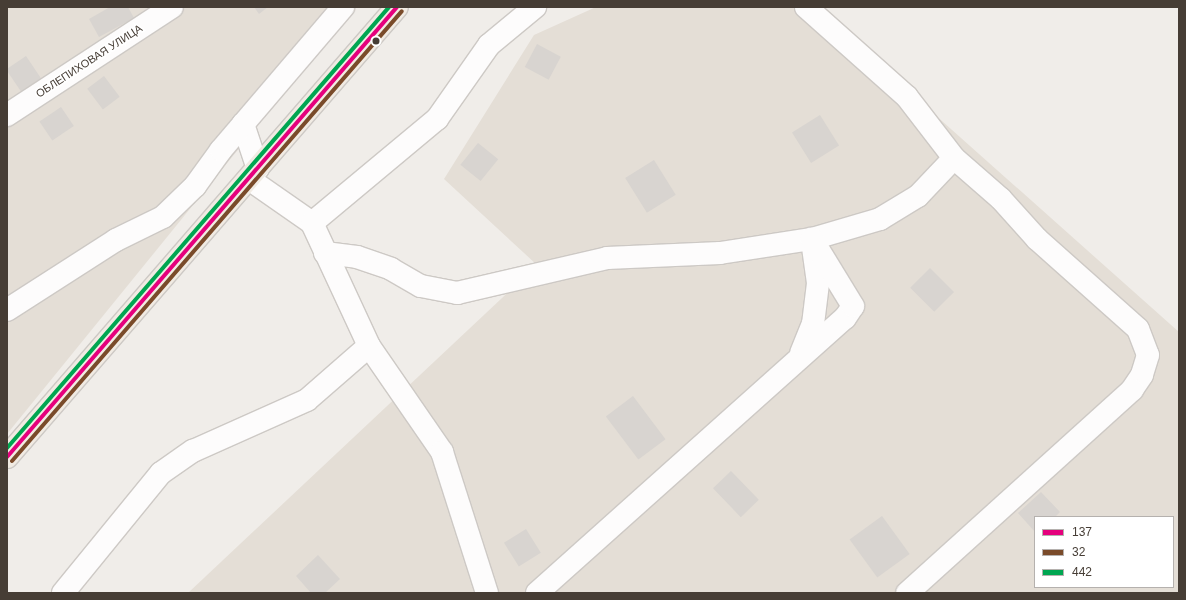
<!DOCTYPE html>
<html>
<head>
<meta charset="utf-8">
<style>
	body { margin:0 }
	#map { position:relative; width:1186px; height:600px; overflow:hidden; background:#f0ede9; font-family:Arial,sans-serif }
	div>[style] { position:absolute }
	[style*='--x'] { left:calc(var(--x)*1px); top:calc(var(--y)*1px); width:calc(var(--w)*1px); rotate:calc(var(--a)*1deg) }
	.residential>* { inset:0; background:#e4ded6 }
	.building>* { inset:0; background:#d8d4d0; transform-origin:0 0 }
	.roads { filter:drop-shadow(1px 0 #cdc9c5) drop-shadow(-1px 0 #cdc9c5) drop-shadow(0 1px #cdc9c5) drop-shadow(0 -1px #cdc9c5) }
	.minor>* { height:22px; margin:-11px; padding:0 11px; transform-origin:11px; border-radius:11px; background:#fdfcfc }
	.major>* { height:22px; margin:-11px; padding:0 11px; transform-origin:11px; border-radius:11px; background:#f1ebe3 }
	.bus-1>* { height:4px; margin:-2px; padding:0 2px; transform-origin:2px; border-radius:2px; background:#e5007d }
	.bus-2>* { height:4px; margin:-2px; padding:0 2px; transform-origin:2px; border-radius:2px; background:#7a4b2a }
	.bus-3>* { height:4px; margin:-2px; padding:0 2px; transform-origin:2px; border-radius:2px; background:#00a651 }
	.dots>* { width:11px; height:11px; translate:-50% -50%; box-sizing:border-box; border:2px solid #fff; border-radius:50% }
	span { translate:-50% -50%; white-space:nowrap; text-align:center; line-height:1.15; -webkit-text-stroke:3.5px #fff; paint-order:stroke }
	.street-label { font-size:11px; color:#463d35 }
	.frame { position:absolute; inset:0; border:8px solid #463d35; pointer-events:none }
	.legend { position:absolute; left:1034px; top:516px; width:140px; height:72px; box-sizing:border-box; background:#fff; border:1px solid #b5b1ae; margin:0; padding:5px 7px; list-style:none; font-size:12px; color:#463d35 }
	.legend li { display:flex; align-items:center; gap:8px; height:20px }
	.legend b { width:20px; border:1px solid #b5b1ae }
</style>
</head>
<body>
<div id="map">
	<div class="residential">
		<i style="clip-path:polygon(7px 7px,354px 7px,7px 434px)"></i>
		<i style="clip-path:polygon(evenodd,596px 7px,814px 7px,1179px 332px,1179px 593px,188px 593px,537px 265px,444px 179px,534px 35px,596px 7px,1035px 517px,1173px 517px,1173px 587px,1035px 587px,1035px 517px)"></i>
	</div>
	<div class="building">
		<i style="clip-path:polygon(110px 7px,128px 7px,134px 18px,99px 37px,89px 19px)"></i>
		<i style="clip-path:polygon(254px 7px,268px 7px,259px 14px)"></i>
		<i style="left:537px;top:44px;width:27px;height:26px;rotate:28deg"></i>
		<i style="left:26px;top:56px;width:27px;height:24px;rotate:56deg"></i>
		<i style="left:104px;top:76px;width:26px;height:21px;rotate:53deg"></i>
		<i style="left:61px;top:107px;width:23px;height:26px;rotate:56deg"></i>
		<i style="left:820px;top:115px;width:36px;height:33px;rotate:58deg"></i>
		<i style="left:478px;top:143px;width:26px;height:28px;rotate:39deg"></i>
		<i style="left:654px;top:160px;width:41px;height:34px;rotate:58deg"></i>
		<i style="left:930px;top:268px;width:34px;height:28px;rotate:45deg"></i>
		<i style="left:633px;top:396px;width:54px;height:34px;rotate:53deg"></i>
		<i style="left:731px;top:471px;width:40px;height:25px;rotate:46deg"></i>
		<i style="clip-path:polygon(1041px 492px,1060px 512px,1055px 517px,1035px 517px,1035px 532px,1018px 513px)"></i>
		<i style="left:882px;top:516px;width:47px;height:40px;rotate:54deg"></i>
		<i style="left:526px;top:529px;width:28px;height:26px;rotate:58deg"></i>
		<i style="clip-path:polygon(318px 555px,340px 579px,325px 593px,311px 593px,296px 576px)"></i>
	</div>
	<div class="roads">
		<div class="minor">
			<i style="--x:806;--y:7;--w:135;--a:41.7"></i>
			<i style="--x:907;--y:97;--w:77;--a:52.4"></i>
			<i style="--x:954;--y:158;--w:62;--a:41.1"></i>
			<i style="--x:1001;--y:199;--w:54;--a:48"></i>
			<i style="--x:1037;--y:239;--w:135;--a:41.7"></i>
			<i style="--x:1138;--y:329;--w:28;--a:69"></i>
			<i style="--x:1148;--y:355;--w:21;--a:107"></i>
			<i style="--x:1142;--y:375;--w:18;--a:124"></i>
			<i style="--x:1132;--y:390;--w:303;--a:137.9"></i>
			<i style="--x:7;--y:115;--w:197;--a:-33.2"></i>
			<i style="--x:243;--y:124;--w:47;--a:71.6"></i>
			<i style="--x:249;--y:179;--w:77;--a:34.9"></i>
			<i style="--x:312;--y:223;--w:136;--a:65.1"></i>
			<i style="--x:369;--y:346;--w:129;--a:55.4"></i>
			<i style="--x:442;--y:452;--w:148;--a:72.3"></i>
			<i style="--x:312;--y:223;--w:163;--a:-39.8"></i>
			<i style="--x:437;--y:119;--w:90;--a:-54.9"></i>
			<i style="--x:489;--y:45;--w:60;--a:-39.6"></i>
			<i style="--x:325;--y:253;--w:32;--a:7"></i>
			<i style="--x:357;--y:257;--w:36;--a:19"></i>
			<i style="--x:391;--y:269;--w:34;--a:30"></i>
			<i style="--x:421;--y:286;--w:37;--a:11"></i>
			<i style="--x:457;--y:293;--w:154;--a:-13.1"></i>
			<i style="--x:607;--y:258;--w:113;--a:-2.5"></i>
			<i style="--x:720;--y:253;--w:93;--a:-8.7"></i>
			<i style="--x:812;--y:239;--w:71;--a:-16.4"></i>
			<i style="--x:880;--y:219;--w:44;--a:-31.2"></i>
			<i style="--x:918;--y:196;--w:52;--a:-46.5"></i>
			<i style="--x:7;--y:310;--w:130;--a:-32.7"></i>
			<i style="--x:116;--y:240;--w:52;--a:-26.1"></i>
			<i style="--x:163;--y:217;--w:45;--a:-44.1"></i>
			<i style="--x:195;--y:186;--w:44;--a:-54.2"></i>
			<i style="--x:221;--y:150;--w:188;--a:-49.5"></i>
			<i style="--x:801;--y:353;--w:31;--a:-68"></i>
			<i style="--x:813;--y:324;--w:41;--a:-83"></i>
			<i style="--x:818;--y:283;--w:35;--a:-98"></i>
			<i style="--x:63;--y:593;--w:155;--a:-50.8"></i>
			<i style="--x:161;--y:473;--w:39;--a:-35"></i>
			<i style="--x:193;--y:451;--w:125;--a:-24.1"></i>
			<i style="--x:307;--y:400;--w:82;--a:-41.1"></i>
			<i style="--x:537;--y:593;--w:413;--a:-41.8"></i>
			<i style="--x:845;--y:318;--w:14;--a:-56"></i>
			<i style="--x:853;--y:306;--w:79;--a:-121.5"></i>
		</div>
		<div class="major">
			<i style="--x:7;--y:457;--w:595;--a:-49.09"></i>
		</div>
	</div>
	<div class="bus-1">
		<i style="--x:7;--y:457;--w:595;--a:-49.09"></i>
	</div>
	<div class="bus-2">
		<i style="--x:12;--y:461;--w:595;--a:-49.09"></i>
	</div>
	<div class="bus-3">
		<i style="--x:7;--y:448;--w:583;--a:-49.1"></i>
	</div>
	<div class="dots">
		<i style="left:376px;top:41px;background:#463d35"></i>
	</div>
	<div class="street-label">
		<span style="left:89px;top:61px;rotate:-33deg">ОБЛЕПИХОВАЯ УЛИЦА</span>
	</div>
	<div class="frame"></div>
	<ul class="legend">
	<li><b style="height:5px;background:#e5007d"></b>137</li>
	<li><b style="height:5px;background:#7a4b2a"></b>32</li>
	<li><b style="height:5px;background:#00a651"></b>442</li>
	</ul>
</div>
</body>
</html>
